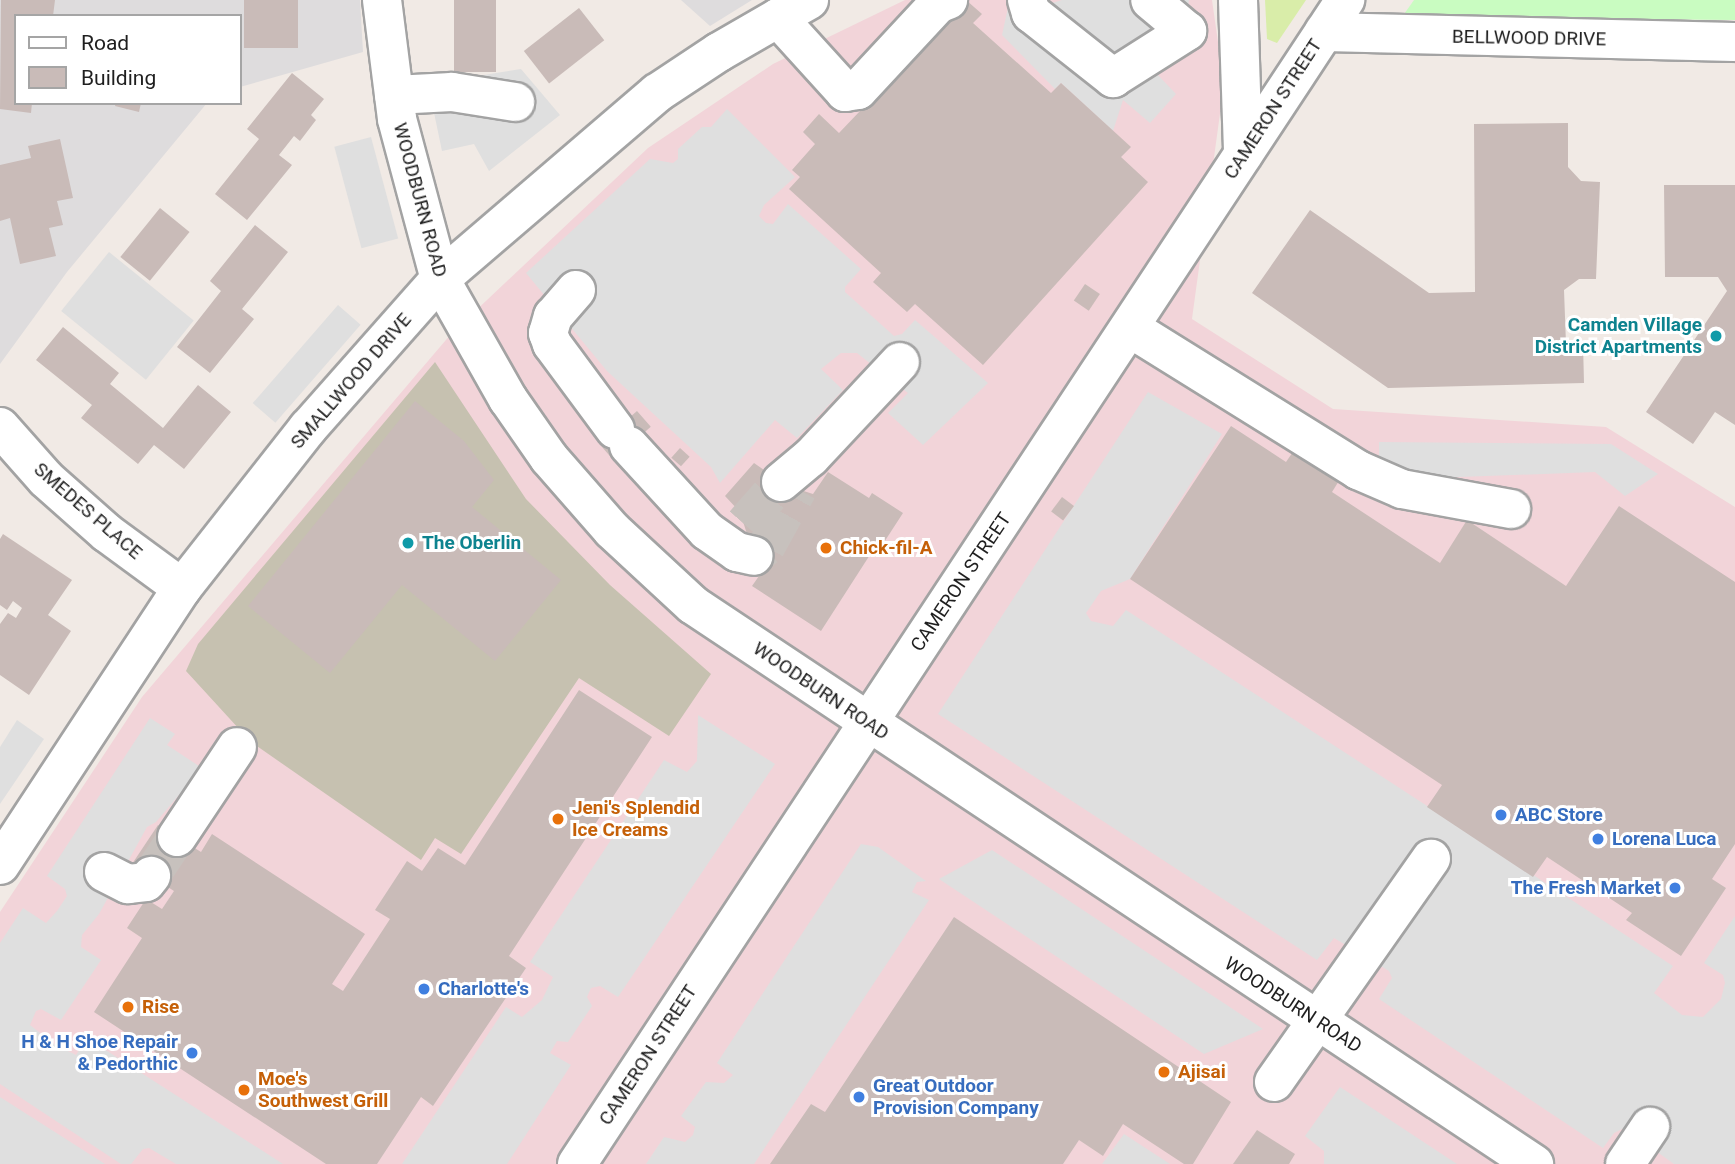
<!DOCTYPE html>
<html>
<head>
<meta charset="utf-8">
<style>
	body { margin:0 }
	#map { position:relative; width:1735px; height:1164px; overflow:hidden; background:#f1eae5; font-family:Roboto,sans-serif }
	div>[style] { position:absolute }
	[style*='--x'] { left:calc(var(--x)*1px); top:calc(var(--y)*1px); width:calc(var(--w)*1px); rotate:calc(var(--a)*1deg) }
	.residential>* { inset:0; background:#dedcdd }
	.commercial>* { inset:0; background:#f2d4d9 }
	.construction>* { inset:0; background:#c6c1b0 }
	.grass>* { inset:0; background:#d9eda9 }
	.park>* { inset:0; background:#c9fcc1 }
	.parking>* { inset:0; background:#dfdfdf; transform-origin:0 0 }
	.building>* { inset:0; background:#c9bbb8; transform-origin:0 0 }
	.minor-tunnel>* { height:38px; margin-top:-19px; transform-origin:0; background:repeating-linear-gradient(90deg,#c7c1bd 0 38px,transparent 0 57px) }
	.roads { filter:drop-shadow(2px 0 #a3a3a3) drop-shadow(-2px 0 #a3a3a3) drop-shadow(0 2px #a3a3a3) drop-shadow(0 -2px #a3a3a3) }
	.minor>* { height:38px; margin:-19px; padding:0 19px; transform-origin:19px; border-radius:19px; background:#fff }
	.dots>* { width:19px; height:19px; translate:-50% -50%; box-sizing:border-box; border:4px solid #fff; border-radius:50% }
	span { translate:-50% -50%; white-space:nowrap; text-align:center; line-height:1.15; -webkit-text-stroke:6px #fff; paint-order:stroke }
	.street-label { font-size:19px; color:#1f1f1f }
	.culture-label { font-size:19px; color:#0d838f; font-weight:700 }
	.right { translate:-100% -50%; text-align:right }
	.left { translate:0 -50%; text-align:left }
	.food-label { font-size:19px; color:#c56008; font-weight:700 }
	.shop-label { font-size:19px; color:#366cbe; font-weight:700 }
	.legend { position:absolute; left:14px; top:14px; width:228px; height:91px; box-sizing:border-box; background:#fff; border:2px solid #a5a5a5; margin:0; padding:9px 12px; list-style:none; font-size:21px; color:#1f1f1f }
	.legend li { display:flex; align-items:center; gap:14px; height:35px }
	.legend b { width:35px; border:2px solid #a5a5a5 }
</style>
</head>
<body>
<div id="map">
	<div class="residential">
		<i style="clip-path:polygon(0 0,360px 0,363px 52px,240px 87px,240px 16px,16px 16px,16px 103px,207px 103px,67px 272px,0 364px)"></i>
		<i style="clip-path:polygon(681px 0,752px 0,710px 26px)"></i>
	</div>
	<div class="commercial">
		<i style="clip-path:polygon(905px 0,1212px 0,1224px 84px,1192px 319px,1333px 409px,1606px 427px,1735px 507px,1735px 1164px,0 1164px,0 912px,142px 697px,451px 334px,648px 148px,773px 64px)"></i>
	</div>
	<div class="construction">
		<i style="clip-path:polygon(435px 362px,526px 499px,610px 585px,711px 674px,669px 736px,579px 678px,461px 854px,435px 838px,421px 860px,251px 742px,186px 671px,198px 644px)"></i>
	</div>
	<div class="grass">
		<i style="clip-path:polygon(1265px 0,1306px 0,1277px 43px,1267px 39px)"></i>
	</div>
	<div class="park">
		<i style="clip-path:polygon(1414px 0,1735px 0,1735px 20px,1402px 17px)"></i>
	</div>
	<div class="parking">
		<i style="clip-path:polygon(1062px 0,1189px 0,1180px 60px,1163px 61px,1157px 74px,1176px 94px,1150px 123px,1123px 100px,1113px 131px,1061px 83px,1055px 89px,1002px 35px,1009px 3px,1046px 5px)"></i>
		<i style="clip-path:polygon(521px 69px,560px 115px,489px 171px,474px 144px,442px 151px,428px 84px)"></i>
		<i style="clip-path:polygon(727px 109px,795px 177px,764px 205px,759px 216px,766px 223px,773px 224px,788px 204px,861px 269px,845px 287px,845px 292px,894px 336px,902px 334px,915px 320px,988px 383px,923px 445px,888px 413px,908px 393px,857px 353px,841px 353px,821px 369px,843px 390px,797px 438px,775px 420px,720px 483px,711px 467px,607px 371px,526px 273px,650px 159px,673px 163px,678px 159px,678px 149px,702px 127px,711px 127px)"></i>
		<i style="left:371px;top:137px;width:105px;height:38px;rotate:75deg"></i>
		<i style="left:109px;top:252px;width:109px;height:76px;rotate:39deg"></i>
		<i style="left:338px;top:305px;width:30px;height:130px;rotate:41deg"></i>
		<i style="clip-path:polygon(1148px 392px,1222px 434px,1130px 579px,1101px 591px,1086px 613px,1091px 621px,1113px 626px,1126px 610px,1673px 966px,1654px 993px,1682px 1015px,1703px 1017px,1721px 999px,1725px 983px,1723px 975px,1704px 963px,1735px 916px,1735px 1164px,1674px 1164px,1624px 1128px,1614px 1133px,1603px 1148px,1379px 999px,1392px 978px,1389px 971px,1334px 938px,1317px 960px,938px 714px)"></i>
		<i style="clip-path:polygon(1379px 442px,1611px 444px,1658px 474px,1625px 496px,1595px 472px,1379px 480px)"></i>
		<i style="clip-path:polygon(698px 715px,775px 764px,618px 997px,600px 986px,591px 988px,587px 997px,592px 1006px,568px 1042px,557px 1041px,550px 1053px,571px 1065px,507px 1164px,402px 1164px,506px 1007px,522px 1017px,542px 1000px,553px 977px,530px 962px,664px 760px,687px 772px,697px 761px)"></i>
		<i style="clip-path:polygon(150px 718px,175px 734px,167px 745px,202px 768px,156px 822px,147px 827px,99px 914px,82px 935px,81px 947px,101px 960px,61px 1020px,41px 1009px,36px 1011px,30px 1025px,54px 1044px,76px 1055px,87px 1038px,283px 1164px,176px 1164px,149px 1148px,143px 1149px,131px 1164px,121px 1164px,0 1084px,0 943px,23px 908px,46px 923px,57px 911px,67px 896px,65px 889px,47px 876px)"></i>
		<i style="clip-path:polygon(17px 720px,44px 739px,0 804px,0 747px)"></i>
		<i style="clip-path:polygon(861px 844px,878px 847px,926px 881px,917px 882px,912px 892px,929px 900px,754px 1164px,646px 1164px,664px 1137px,685px 1142px,693px 1135px,695px 1127px,681px 1116px,706px 1082px,724px 1083px,733px 1075px,717px 1063px)"></i>
		<i style="clip-path:polygon(992px 850px,1263px 1029px,1204px 1054px,939px 879px)"></i>
		<i style="clip-path:polygon(1340px 1087px,1457px 1164px,1324px 1164px,1324px 1151px,1305px 1136px)"></i>
		<i style="clip-path:polygon(0 1097px,105px 1164px,0 1164px)"></i>
		<i style="clip-path:polygon(1124px 1134px,1170px 1164px,1102px 1164px)"></i>
	</div>
	<div class="building">
		<i style="clip-path:polygon(1px 0,55px 0,53px 16px,16px 16px,16px 103px,32px 103px,31px 113px,0 109px)"></i>
		<i style="left:244px;top:0;width:54px;height:48px"></i>
		<i style="left:454px;top:0;width:42px;height:72px"></i>
		<i style="clip-path:polygon(966px 0,982px 14px,973px 23px,1051px 93px,1061px 83px,1131px 147px,1121px 157px,1148px 182px,983px 365px,915px 304px,907px 312px,873px 282px,881px 273px,789px 189px,800px 177px,792px 170px,815px 144px,803px 132px,819px 114px,839px 133px)"></i>
		<i style="left:579px;top:8px;width:41px;height:70px;rotate:52deg"></i>
		<i style="clip-path:polygon(292px 73px,324px 99px,311px 115px,316px 120px,300px 141px,294px 136px,279px 155px,292px 165px,247px 220px,215px 194px,259px 139px,247px 129px)"></i>
		<i style="clip-path:polygon(116px 103px,141px 103px,139px 112px,115px 106px)"></i>
		<i style="clip-path:polygon(1568px 123px,1568px 167px,1581px 181px,1600px 182px,1596px 279px,1579px 279px,1564px 290px,1566px 344px,1583px 343px,1584px 383px,1388px 388px,1252px 293px,1310px 210px,1429px 293px,1475px 292px,1474px 124px)"></i>
		<i style="clip-path:polygon(60px 139px,73px 198px,57px 201px,63px 225px,49px 228px,56px 256px,20px 264px,10px 218px,0 221px,0 165px,31px 158px,28px 146px)"></i>
		<i style="clip-path:polygon(1664px 185px,1735px 185px,1735px 425px,1715px 412px,1693px 444px,1646px 412px,1727px 291px,1718px 277px,1665px 277px)"></i>
		<i style="left:160px;top:208px;width:38px;height:63px;rotate:39deg"></i>
		<i style="clip-path:polygon(255px 225px,288px 252px,242px 309px,254px 319px,210px 373px,177px 347px,221px 291px,210px 281px)"></i>
		<i style="left:1085px;top:284px;width:18px;height:20px;rotate:34deg"></i>
		<i style="clip-path:polygon(63px 327px,119px 373px,110px 384px,163px 428px,198px 385px,231px 412px,184px 469px,154px 445px,138px 464px,81px 418px,92px 405px,36px 360px)"></i>
		<i style="clip-path:polygon(415px 401px,464px 441px,494px 480px,472px 507px,561px 580px,495px 661px,402px 585px,330px 673px,248px 606px)"></i>
		<i style="left:637px;top:411px;width:21px;height:50px;rotate:49deg"></i>
		<i style="clip-path:polygon(1231px 426px,1286px 462px,1297px 446px,1342px 476px,1332px 492px,1440px 563px,1467px 520px,1566px 586px,1619px 506px,1735px 582px,1735px 844px,1712px 879px,1726px 888px,1681px 956px,1626px 920px,1632px 913px,1547px 857px,1533px 877px,1427px 807px,1442px 785px,1130px 579px)"></i>
		<i style="left:680px;top:448px;width:13px;height:13px;rotate:42deg"></i>
		<i style="clip-path:polygon(754px 463px,785px 485px,813px 494px,828px 472px,869px 498px,872px 493px,903px 513px,879px 550px,875px 547px,821px 631px,752px 586px,759px 576px,746px 531px,740px 512px,725px 496px)"></i>
		<i style="left:1062px;top:497px;width:15px;height:18px;rotate:37deg"></i>
		<i style="clip-path:polygon(3px 534px,72px 580px,48px 615px,71px 631px,29px 695px,0 675px,0 624px,8px 613px,16px 618px,22px 608px,13px 601px,7px 610px,0 605px,0 539px)"></i>
		<i style="clip-path:polygon(579px 690px,652px 737px,509px 956px,526px 968px,433px 1106px,421px 1097px,377px 1164px,326px 1164px,94px 1012px,142px 938px,127px 928px,146px 899px,162px 909px,174px 891px,132px 864px,158px 825px,201px 852px,212px 834px,365px 934px,332px 984px,343px 991px,390px 919px,375px 910px,407px 861px,422px 871px,438px 848px,465px 865px)"></i>
		<i style="clip-path:polygon(954px 917px,1231px 1102px,1193px 1164px,1184px 1164px,1123px 1124px,1103px 1156px,1079px 1140px,1063px 1164px,770px 1164px,811px 1104px,825px 1112px)"></i>
		<i style="clip-path:polygon(1257px 1130px,1295px 1154px,1289px 1164px,1233px 1164px)"></i>
	</div>
	<div class="minor-tunnel">
		<i style="--x:744;--y:524;--w:56;--a:-48.6"></i>
		<i style="--x:754;--y:556;--w:15;--a:-37"></i>
		<i style="--x:766;--y:547;--w:66;--a:-61.1"></i>
		<i style="--x:151;--y:876;--w:47;--a:-56.3"></i>
	</div>
	<div class="roads">
		<div class="minor">
			<i style="--x:382;--y:0;--w:120;--a:82.8"></i>
			<i style="--x:397;--y:119;--w:166;--a:75"></i>
			<i style="--x:440;--y:279;--w:138;--a:60.5"></i>
			<i style="--x:508;--y:399;--w:72;--a:55.2"></i>
			<i style="--x:549;--y:458;--w:96;--a:48.8"></i>
			<i style="--x:612;--y:530;--w:110;--a:42.8"></i>
			<i style="--x:693;--y:605;--w:1010;--a:33.61"></i>
			<i style="--x:1027;--y:0;--w:14;--a:73"></i>
			<i style="--x:1031;--y:13;--w:105;--a:38.4"></i>
			<i style="--x:1113;--y:78;--w:88;--a:-32.4"></i>
			<i style="--x:1187;--y:31;--w:48;--a:-140"></i>
			<i style="--x:1238;--y:0;--w:154;--a:88.1"></i>
			<i style="--x:778;--y:18;--w:100;--a:47.8"></i>
			<i style="--x:845;--y:92;--w:13;--a:-9"></i>
			<i style="--x:858;--y:90;--w:117;--a:-47.1"></i>
			<i style="--x:938;--y:4;--w:11;--a:-22"></i>
			<i style="--x:1324;--y:32;--w:411;--a:1.4"></i>
			<i style="--x:394;--y:95;--w:58;--a:-3"></i>
			<i style="--x:452;--y:92;--w:64;--a:9"></i>
			<i style="--x:576;--y:290;--w:35;--a:131"></i>
			<i style="--x:553;--y:316;--w:18;--a:106"></i>
			<i style="--x:548;--y:333;--w:12;--a:70"></i>
			<i style="--x:552;--y:344;--w:106;--a:53.5"></i>
			<i style="--x:1130;--y:328;--w:269;--a:31.9"></i>
			<i style="--x:1358;--y:470;--w:48;--a:23.4"></i>
			<i style="--x:1402;--y:489;--w:111;--a:10.4"></i>
			<i style="--x:0;--y:427;--w:69;--a:48.5"></i>
			<i style="--x:46;--y:479;--w:81;--a:41.5"></i>
			<i style="--x:107;--y:533;--w:93;--a:36.3"></i>
			<i style="--x:629;--y:446;--w:115;--a:47.5"></i>
			<i style="--x:707;--y:531;--w:37;--a:35"></i>
			<i style="--x:737;--y:552;--w:17;--a:13"></i>
			<i style="--x:781;--y:482;--w:39;--a:-40"></i>
			<i style="--x:811;--y:457;--w:130;--a:-46.9"></i>
			<i style="--x:177;--y:837;--w:108;--a:-56.3"></i>
			<i style="--x:0;--y:865;--w:331;--a:-56.7"></i>
			<i style="--x:182;--y:588;--w:204;--a:-51.8"></i>
			<i style="--x:308;--y:428;--w:199;--a:-48.5"></i>
			<i style="--x:440;--y:279;--w:286;--a:-40.6"></i>
			<i style="--x:657;--y:93;--w:74;--a:-33.5"></i>
			<i style="--x:719;--y:52;--w:104;--a:-30"></i>
			<i style="--x:104;--y:872;--w:27;--a:27"></i>
			<i style="--x:128;--y:884;--w:18;--a:-6"></i>
			<i style="--x:146;--y:882;--w:8;--a:-50"></i>
			<i style="--x:1274;--y:1082;--w:273;--a:-54.9"></i>
			<i style="--x:577;--y:1164;--w:1395;--a:-56.58"></i>
			<i style="--x:1625;--y:1164;--w:45;--a:-56"></i>
		</div>
	</div>
	<div class="dots">
		<i style="left:1716px;top:336px;background:#0f9aa8"></i>
		<i style="left:408px;top:543px;background:#0f9aa8"></i>
		<i style="left:826px;top:548px;background:#e8710a"></i>
		<i style="left:1501px;top:815px;background:#3f7fe0"></i>
		<i style="left:558px;top:819px;background:#e8710a"></i>
		<i style="left:1598px;top:839px;background:#3f7fe0"></i>
		<i style="left:1675px;top:888px;background:#3f7fe0"></i>
		<i style="left:424px;top:989px;background:#3f7fe0"></i>
		<i style="left:128px;top:1007px;background:#e8710a"></i>
		<i style="left:192px;top:1053px;background:#3f7fe0"></i>
		<i style="left:1164px;top:1072px;background:#e8710a"></i>
		<i style="left:244px;top:1090px;background:#e8710a"></i>
		<i style="left:859px;top:1097px;background:#3f7fe0"></i>
	</div>
	<div class="street-label">
		<span style="left:1529px;top:38px;rotate:1deg">BELLWOOD DRIVE</span>
		<span style="left:1273px;top:109px;rotate:-57deg">CAMERON STREET</span>
		<span style="left:420px;top:200px;rotate:75deg">WOODBURN ROAD</span>
		<span style="left:351px;top:381px;rotate:-49deg">SMALLWOOD DRIVE</span>
		<span style="left:88px;top:511px;rotate:41deg">SMEDES PLACE</span>
		<span style="left:961px;top:582px;rotate:-56deg">CAMERON STREET</span>
		<span style="left:821px;top:691px;rotate:34deg">WOODBURN ROAD</span>
		<span style="left:1293px;top:1005px;rotate:33deg">WOODBURN ROAD</span>
		<span style="left:648px;top:1055px;rotate:-57deg">CAMERON STREET</span>
	</div>
	<div class="culture-label">
		<span class="right" style="left:1702px;top:336px">Camden Village<br>District Apartments</span>
		<span class="left" style="left:422px;top:543px">The Oberlin</span>
	</div>
	<div class="food-label">
		<span class="left" style="left:840px;top:548px">Chick-fil-A</span>
		<span class="left" style="left:572px;top:819px">Jeni's Splendid<br>Ice Creams</span>
		<span class="left" style="left:142px;top:1007px">Rise</span>
		<span class="left" style="left:1178px;top:1072px">Ajisai</span>
		<span class="left" style="left:258px;top:1090px">Moe's<br>Southwest Grill</span>
	</div>
	<div class="shop-label">
		<span class="left" style="left:1515px;top:815px">ABC Store</span>
		<span class="left" style="left:1612px;top:839px">Lorena Luca</span>
		<span class="right" style="left:1661px;top:888px">The Fresh Market</span>
		<span class="left" style="left:438px;top:989px">Charlotte's</span>
		<span class="right" style="left:178px;top:1053px">H &amp; H Shoe Repair<br>&amp; Pedorthic</span>
		<span class="left" style="left:873px;top:1097px">Great Outdoor<br>Provision Company</span>
	</div>
	<ul class="legend">
	<li><b style="height:9px;background:#fff"></b>Road</li>
	<li><b style="height:19px;background:#c9bbb8"></b>Building</li>
	</ul>
</div>
</body>
</html>
